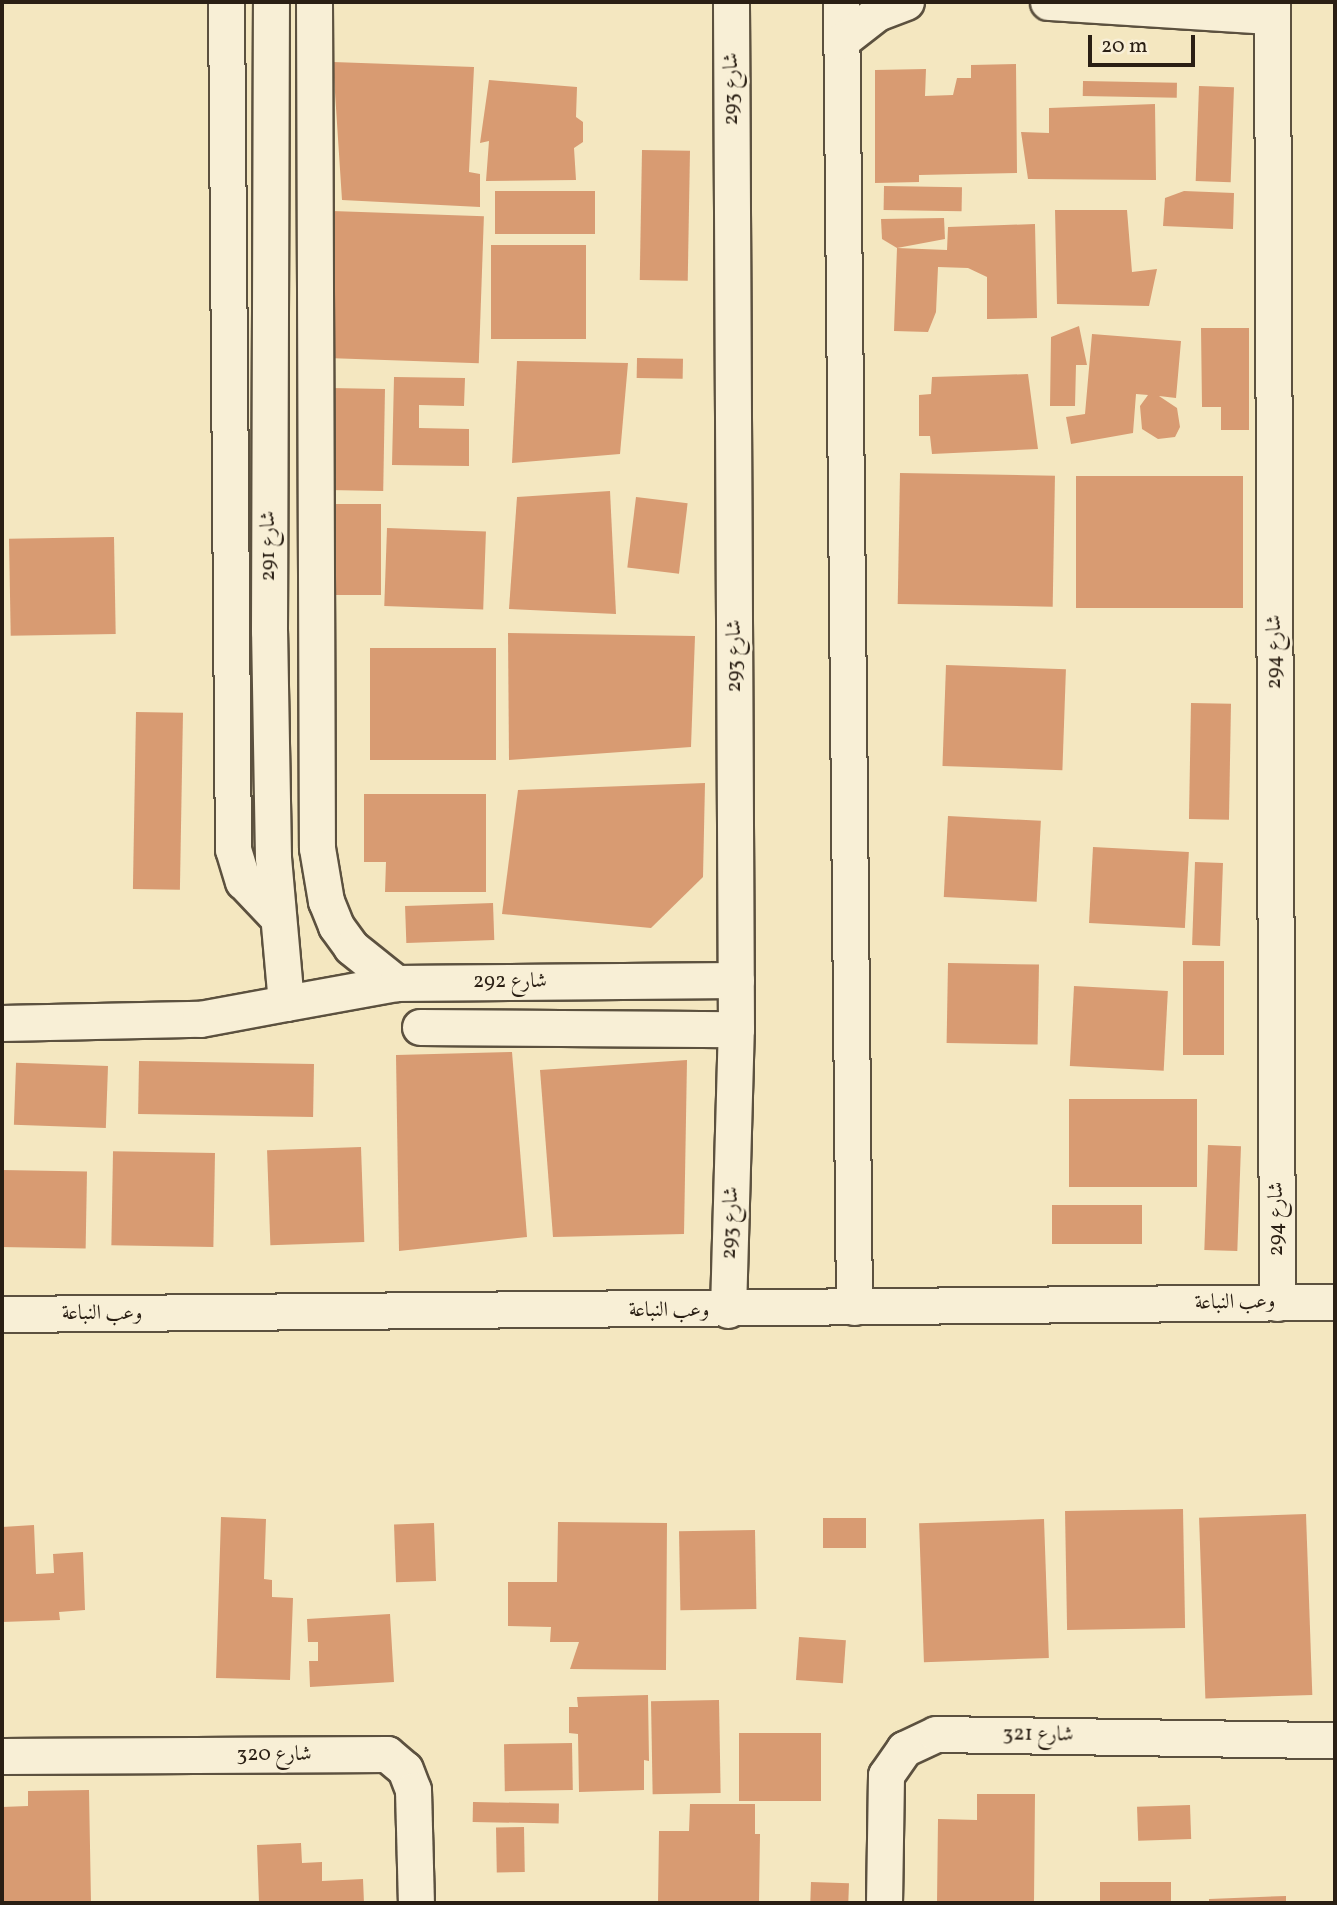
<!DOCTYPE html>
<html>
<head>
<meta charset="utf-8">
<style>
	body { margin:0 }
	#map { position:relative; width:1337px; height:1905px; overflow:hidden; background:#f4e7c0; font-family:Vollkorn,Amiri,serif }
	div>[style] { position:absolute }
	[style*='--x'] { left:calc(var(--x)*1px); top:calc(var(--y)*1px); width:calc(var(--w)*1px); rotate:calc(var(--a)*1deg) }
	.building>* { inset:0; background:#d89b72; transform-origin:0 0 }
	.roads { filter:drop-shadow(2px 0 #5c513f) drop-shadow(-2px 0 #5c513f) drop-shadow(0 2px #5c513f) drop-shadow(0 -2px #5c513f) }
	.minor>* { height:35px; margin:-17.5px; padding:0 17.5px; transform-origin:17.5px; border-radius:17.5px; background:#f8efd6 }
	span { translate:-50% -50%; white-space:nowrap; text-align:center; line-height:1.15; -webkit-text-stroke:5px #f8efd6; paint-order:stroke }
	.street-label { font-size:21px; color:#2a1f14 }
	.frame { position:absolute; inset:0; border:4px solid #2a1f14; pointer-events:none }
	.scale { position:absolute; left:1088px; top:35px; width:107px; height:32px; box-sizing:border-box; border:4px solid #2a1f14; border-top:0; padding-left:9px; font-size:21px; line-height:24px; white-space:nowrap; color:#2a1f14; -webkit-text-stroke:5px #f8efd6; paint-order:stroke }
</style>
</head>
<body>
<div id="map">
	<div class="building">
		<i style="clip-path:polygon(333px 62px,474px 67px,469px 172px,480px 174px,480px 207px,342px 200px)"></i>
		<i style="clip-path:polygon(1016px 64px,1017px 173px,919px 175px,919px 182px,875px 183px,875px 70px,926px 69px,925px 96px,953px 95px,957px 78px,971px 78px,971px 65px)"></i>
		<i style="clip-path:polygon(489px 80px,577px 87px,576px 117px,583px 122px,583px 142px,574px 148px,576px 180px,486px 181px,489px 141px,480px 143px)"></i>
		<i style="left:1083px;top:81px;width:94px;height:15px;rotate:1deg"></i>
		<i style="left:1199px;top:86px;width:35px;height:95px;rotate:2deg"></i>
		<i style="clip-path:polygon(1155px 104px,1156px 180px,1028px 179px,1021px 132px,1049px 133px,1049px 108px)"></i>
		<i style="left:642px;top:150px;width:48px;height:130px;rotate:1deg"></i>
		<i style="left:884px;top:186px;width:78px;height:24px;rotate:1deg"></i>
		<i style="left:495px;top:191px;width:100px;height:43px"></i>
		<i style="clip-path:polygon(1184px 191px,1234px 193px,1233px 229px,1163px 226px,1165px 198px)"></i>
		<i style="clip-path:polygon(1055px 210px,1127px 210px,1132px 272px,1157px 269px,1149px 306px,1057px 304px)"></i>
		<i style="left:332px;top:211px;width:152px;height:147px;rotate:2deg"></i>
		<i style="clip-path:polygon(944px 218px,945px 239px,897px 248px,882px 239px,881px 219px)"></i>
		<i style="clip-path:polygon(1035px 224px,1037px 318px,987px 319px,987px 277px,968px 268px,938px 267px,936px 312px,928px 332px,894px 331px,897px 248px,947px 250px,948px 227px)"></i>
		<i style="left:491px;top:245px;width:95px;height:94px"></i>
		<i style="clip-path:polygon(1079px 326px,1087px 365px,1076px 365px,1075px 406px,1050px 406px,1051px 337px)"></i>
		<i style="clip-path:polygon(1201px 328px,1249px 328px,1249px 430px,1221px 430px,1221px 407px,1202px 407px)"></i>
		<i style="clip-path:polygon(1092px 334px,1181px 341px,1176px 398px,1159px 396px,1177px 408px,1180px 427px,1175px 437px,1158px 439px,1142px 429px,1140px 406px,1148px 395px,1136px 394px,1133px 433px,1071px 444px,1066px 417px,1085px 414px)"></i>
		<i style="left:637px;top:358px;width:46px;height:20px;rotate:1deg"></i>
		<i style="clip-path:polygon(517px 361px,628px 363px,620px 454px,512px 463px)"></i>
		<i style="clip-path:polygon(1028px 374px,1038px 449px,932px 454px,930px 436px,919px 436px,919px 395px,931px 394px,932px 377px)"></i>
		<i style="clip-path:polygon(394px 377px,465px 378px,464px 406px,419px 405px,419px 428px,469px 429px,469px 466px,392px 465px)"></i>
		<i style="left:330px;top:388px;width:55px;height:102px;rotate:1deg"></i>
		<i style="left:900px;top:473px;width:155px;height:131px;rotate:1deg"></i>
		<i style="left:1243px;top:476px;width:132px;height:167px;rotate:90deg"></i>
		<i style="clip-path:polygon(610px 491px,616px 614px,509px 609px,517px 497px)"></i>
		<i style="left:636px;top:497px;width:52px;height:71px;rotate:7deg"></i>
		<i style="left:381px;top:504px;width:91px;height:46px;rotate:90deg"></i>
		<i style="left:387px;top:528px;width:99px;height:78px;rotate:2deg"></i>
		<i style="left:114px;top:537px;width:97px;height:105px;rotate:89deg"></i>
		<i style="clip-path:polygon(508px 633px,695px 636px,691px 747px,509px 760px)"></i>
		<i style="left:370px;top:648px;width:126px;height:112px"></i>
		<i style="left:946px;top:665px;width:120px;height:101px;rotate:2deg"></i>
		<i style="left:1191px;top:703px;width:40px;height:116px;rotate:1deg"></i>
		<i style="left:136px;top:712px;width:47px;height:177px;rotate:1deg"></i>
		<i style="clip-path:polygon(705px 783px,703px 877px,651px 928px,502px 914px,518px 790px)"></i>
		<i style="clip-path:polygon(364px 794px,486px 794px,486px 892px,385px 892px,386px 862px,364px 862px)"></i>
		<i style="left:948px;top:816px;width:93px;height:81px;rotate:3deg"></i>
		<i style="left:1093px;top:847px;width:96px;height:76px;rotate:3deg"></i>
		<i style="left:1195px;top:862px;width:28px;height:83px;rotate:2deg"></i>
		<i style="left:493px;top:903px;width:37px;height:88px;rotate:88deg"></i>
		<i style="left:1224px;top:961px;width:94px;height:41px;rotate:90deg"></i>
		<i style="left:948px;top:963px;width:91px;height:80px;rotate:1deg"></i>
		<i style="left:1074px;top:986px;width:94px;height:80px;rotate:3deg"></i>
		<i style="clip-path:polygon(512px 1052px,527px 1237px,399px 1251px,396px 1055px)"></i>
		<i style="clip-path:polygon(687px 1060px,684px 1234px,553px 1237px,540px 1070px)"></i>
		<i style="left:314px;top:1064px;width:53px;height:175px;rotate:91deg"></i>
		<i style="left:108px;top:1066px;width:62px;height:92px;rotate:92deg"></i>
		<i style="left:1069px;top:1099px;width:128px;height:88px"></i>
		<i style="left:1208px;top:1145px;width:33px;height:105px;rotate:2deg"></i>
		<i style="left:361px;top:1147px;width:95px;height:94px;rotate:88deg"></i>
		<i style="left:215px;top:1153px;width:94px;height:102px;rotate:91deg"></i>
		<i style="left:2px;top:1170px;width:85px;height:77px;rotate:1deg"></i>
		<i style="left:1142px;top:1205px;width:39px;height:90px;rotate:90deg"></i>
		<i style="left:1183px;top:1509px;width:119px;height:118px;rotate:89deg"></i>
		<i style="left:1306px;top:1514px;width:181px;height:107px;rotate:88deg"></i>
		<i style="clip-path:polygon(221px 1517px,266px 1519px,264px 1579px,272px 1580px,272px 1597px,293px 1598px,290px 1680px,216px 1678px)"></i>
		<i style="left:823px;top:1518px;width:43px;height:30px"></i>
		<i style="left:1044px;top:1519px;width:139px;height:125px;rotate:88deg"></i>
		<i style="clip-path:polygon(558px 1522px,667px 1523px,666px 1670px,570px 1669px,579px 1642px,550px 1642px,551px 1627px,508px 1626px,508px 1582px,557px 1582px)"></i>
		<i style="left:434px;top:1523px;width:58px;height:40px;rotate:88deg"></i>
		<i style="clip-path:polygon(34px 1525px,36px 1574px,54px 1573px,53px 1554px,83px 1552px,85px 1610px,59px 1612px,60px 1620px,2px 1622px,2px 1527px)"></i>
		<i style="left:755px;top:1530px;width:79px;height:76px;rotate:89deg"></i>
		<i style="clip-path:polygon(390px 1614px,394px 1682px,310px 1687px,309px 1661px,318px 1661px,318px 1642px,308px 1642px,307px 1619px)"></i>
		<i style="left:799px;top:1637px;width:47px;height:43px;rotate:4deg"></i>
		<i style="clip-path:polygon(648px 1695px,649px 1761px,644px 1760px,644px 1790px,579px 1792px,578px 1734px,569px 1733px,569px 1707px,578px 1707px,577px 1697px)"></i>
		<i style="left:719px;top:1700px;width:93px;height:68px;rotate:89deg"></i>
		<i style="left:739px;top:1733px;width:82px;height:68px"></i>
		<i style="left:572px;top:1743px;width:47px;height:68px;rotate:89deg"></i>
		<i style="clip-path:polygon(89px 1790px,91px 1903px,2px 1903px,2px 1807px,28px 1806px,28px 1791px)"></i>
		<i style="clip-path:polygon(977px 1794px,1035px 1794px,1034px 1903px,937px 1903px,938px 1819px,977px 1820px)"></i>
		<i style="left:473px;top:1802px;width:86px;height:20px;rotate:1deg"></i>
		<i style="clip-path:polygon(690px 1804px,755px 1804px,755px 1834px,760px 1834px,759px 1903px,658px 1903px,659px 1831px,689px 1831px)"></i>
		<i style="left:1190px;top:1805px;width:34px;height:53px;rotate:88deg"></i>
		<i style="left:524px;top:1827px;width:45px;height:28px;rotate:89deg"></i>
		<i style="clip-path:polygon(301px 1843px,302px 1863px,322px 1862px,322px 1881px,363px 1879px,364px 1903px,259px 1903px,257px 1845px)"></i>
		<i style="left:811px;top:1882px;width:38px;height:21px;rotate:2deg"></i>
		<i style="left:1171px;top:1882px;width:21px;height:71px;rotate:90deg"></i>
		<i style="clip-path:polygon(1286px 1896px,1286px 1903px,1209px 1903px,1209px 1899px)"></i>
	</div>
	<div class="roads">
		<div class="minor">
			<i style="--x:226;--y:2;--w:847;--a:89.53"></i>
			<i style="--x:233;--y:849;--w:34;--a:73"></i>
			<i style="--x:243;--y:881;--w:50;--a:46.6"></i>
			<i style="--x:314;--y:2;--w:846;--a:89.8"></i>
			<i style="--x:317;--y:848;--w:54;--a:80.4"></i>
			<i style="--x:326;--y:901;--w:27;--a:68"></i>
			<i style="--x:336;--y:926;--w:26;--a:54"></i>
			<i style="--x:351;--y:947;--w:58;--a:38.7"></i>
			<i style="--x:841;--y:2;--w:1305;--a:89.43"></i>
			<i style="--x:1048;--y:2;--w:224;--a:3.6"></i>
			<i style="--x:1272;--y:2;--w:1301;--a:89.78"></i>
			<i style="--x:841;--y:41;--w:46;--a:-37.9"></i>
			<i style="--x:877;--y:13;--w:31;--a:-21"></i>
			<i style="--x:286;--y:1003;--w:112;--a:-10.3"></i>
			<i style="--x:396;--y:983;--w:340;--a:-0.5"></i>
			<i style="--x:2;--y:1023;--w:198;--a:-1.2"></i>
			<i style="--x:200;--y:1019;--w:87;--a:-10.5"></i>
			<i style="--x:286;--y:1003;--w:147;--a:-95.1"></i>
			<i style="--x:273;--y:857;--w:226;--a:-91"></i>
			<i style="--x:269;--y:631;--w:629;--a:-89.82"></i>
			<i style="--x:420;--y:1027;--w:316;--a:0.4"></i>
			<i style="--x:728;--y:1310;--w:281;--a:-88.4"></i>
			<i style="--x:736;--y:1029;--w:1027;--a:-90.28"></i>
			<i style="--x:2;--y:1314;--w:1333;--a:-0.52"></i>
			<i style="--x:2;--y:1756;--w:385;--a:-0.3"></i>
			<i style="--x:387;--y:1754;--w:23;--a:40"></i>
			<i style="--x:405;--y:1769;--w:22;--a:69"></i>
			<i style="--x:413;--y:1790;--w:113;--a:88.5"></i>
			<i style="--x:884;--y:1903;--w:128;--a:-89.1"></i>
			<i style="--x:886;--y:1775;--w:32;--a:-55"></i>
			<i style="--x:904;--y:1749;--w:35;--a:-25"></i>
			<i style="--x:936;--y:1734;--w:399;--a:0.9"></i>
		</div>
	</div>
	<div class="street-label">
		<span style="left:732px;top:89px;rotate:-90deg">شارع 293</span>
		<span style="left:269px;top:546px;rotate:-90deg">شارع 291</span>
		<span style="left:1275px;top:652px;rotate:-90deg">شارع 294</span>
		<span style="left:735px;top:656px;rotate:-90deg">شارع 293</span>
		<span style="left:510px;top:982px">شارع 292</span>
		<span style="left:1277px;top:1219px;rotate:-90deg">شارع 294</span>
		<span style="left:731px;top:1223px;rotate:-88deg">شارع 293</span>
		<span style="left:1235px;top:1303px;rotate:-1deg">وعب النباعة</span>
		<span style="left:669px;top:1311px">وعب النباعة</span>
		<span style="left:102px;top:1314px">وعب النباعة</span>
		<span style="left:1038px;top:1735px;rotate:1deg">شارع 321</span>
		<span style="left:274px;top:1755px">شارع 320</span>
	</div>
	<div class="frame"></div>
	<div class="scale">20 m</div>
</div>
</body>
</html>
